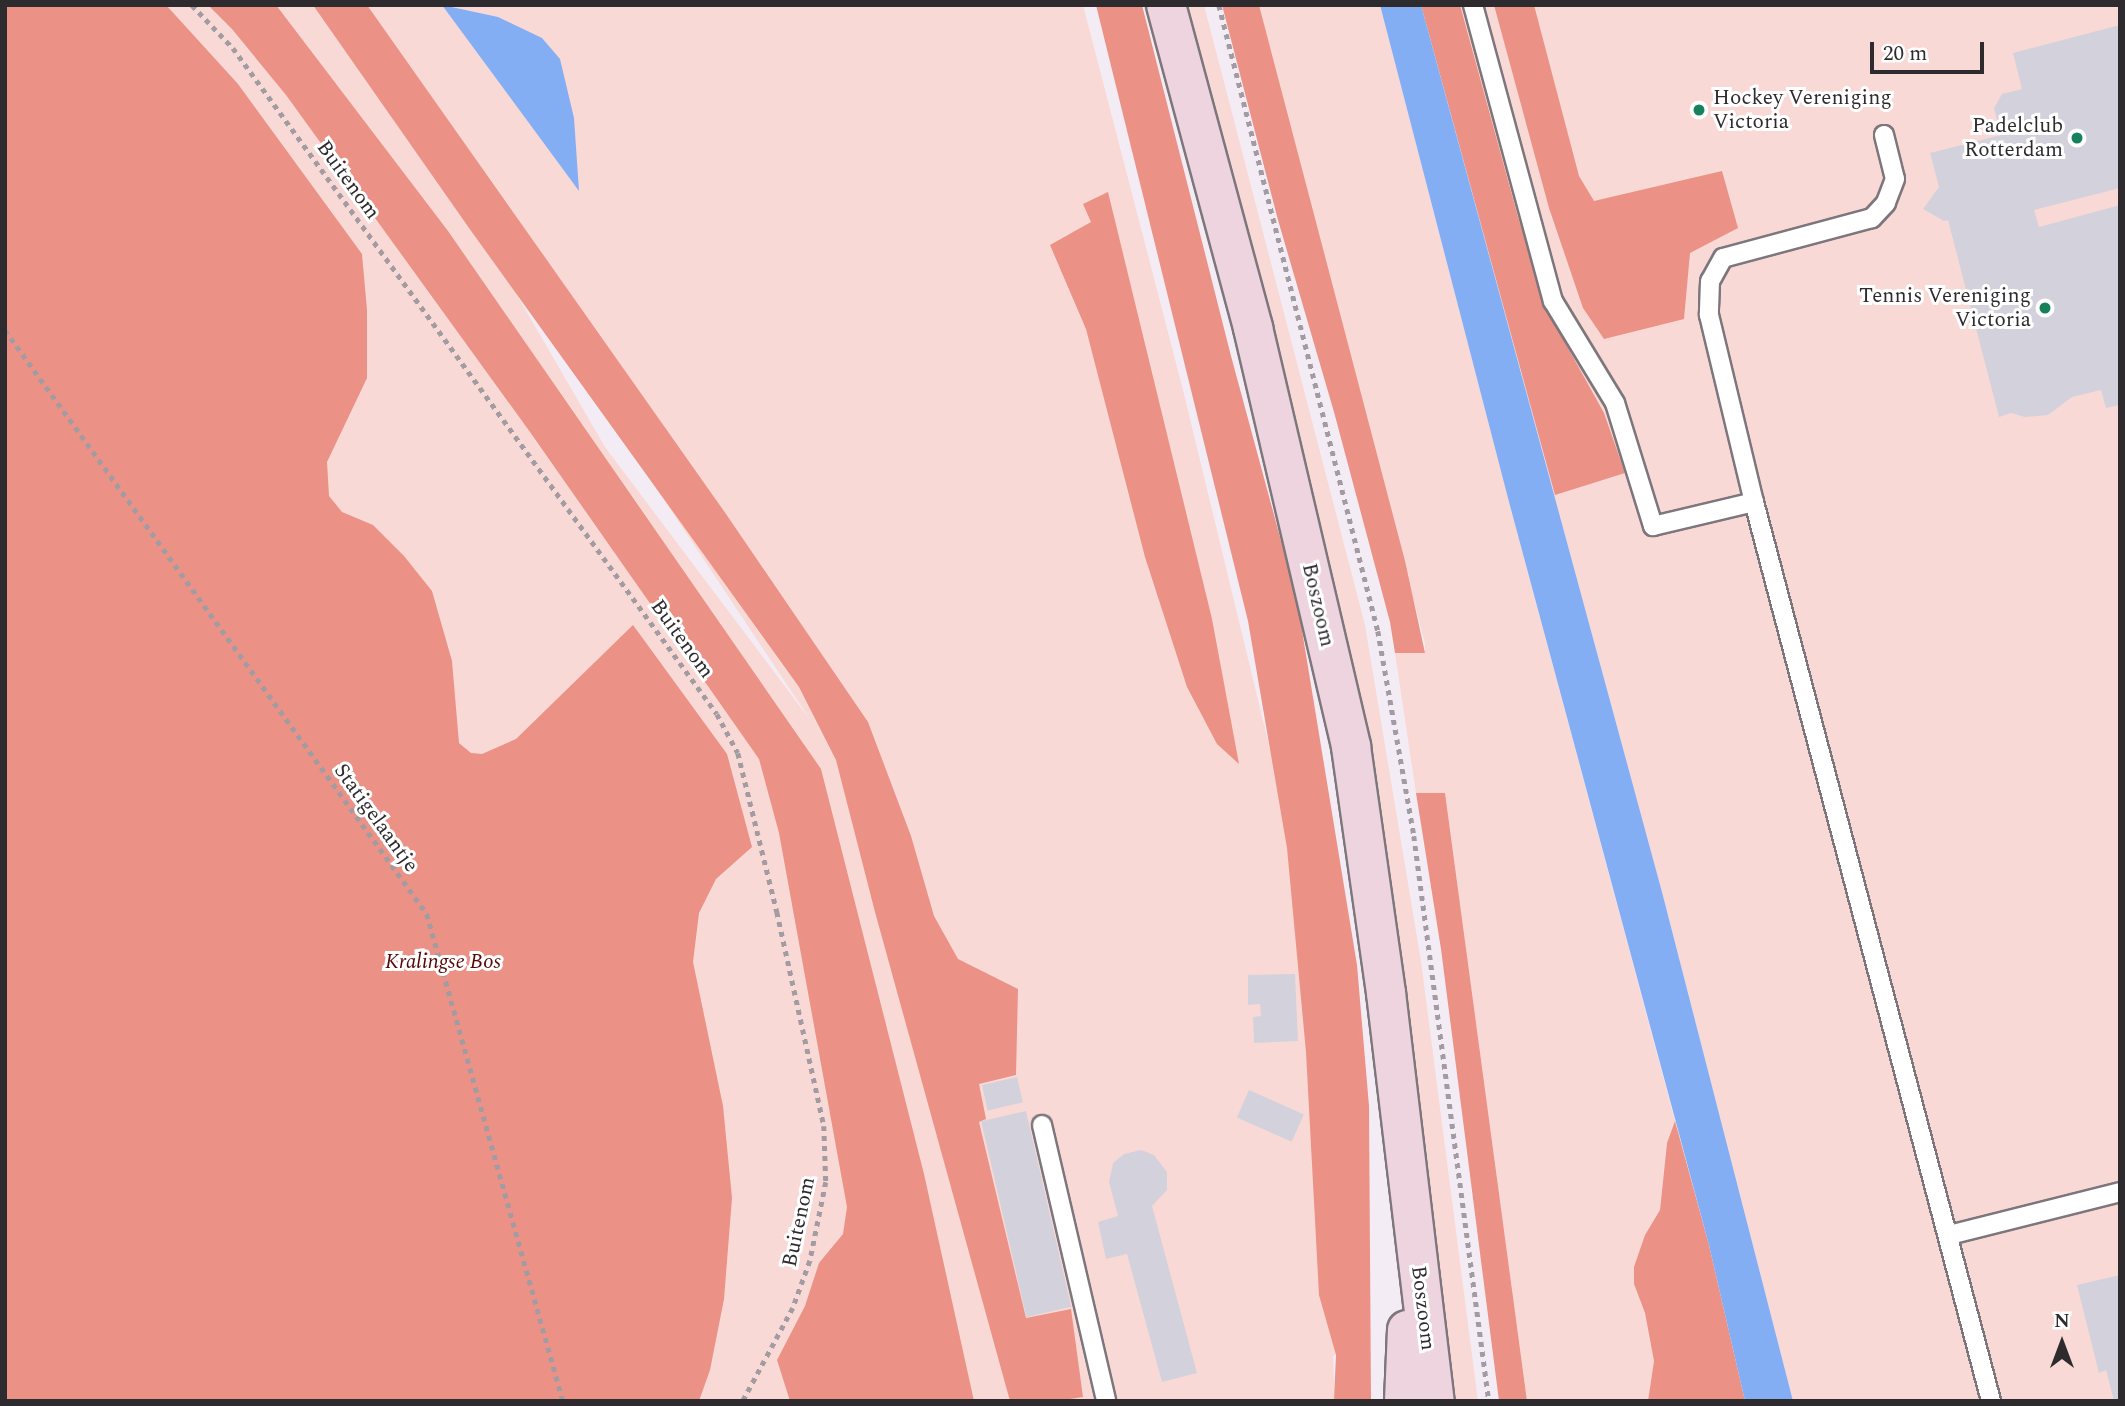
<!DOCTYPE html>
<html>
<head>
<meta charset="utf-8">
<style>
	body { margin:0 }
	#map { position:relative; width:2125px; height:1406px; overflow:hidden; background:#f4ecf4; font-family:Spectral,serif }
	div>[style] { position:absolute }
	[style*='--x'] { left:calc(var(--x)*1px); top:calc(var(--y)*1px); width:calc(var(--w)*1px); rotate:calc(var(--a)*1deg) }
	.green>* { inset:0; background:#f9d9d5 }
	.forest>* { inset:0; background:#eb9185 }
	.water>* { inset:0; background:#83aef4 }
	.building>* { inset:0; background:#d3d2dc; transform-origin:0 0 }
	.path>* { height:4.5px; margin-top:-2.25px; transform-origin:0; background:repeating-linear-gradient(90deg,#a29ca2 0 5px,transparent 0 10px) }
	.roads { filter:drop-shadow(2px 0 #7d767d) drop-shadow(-2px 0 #7d767d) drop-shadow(0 2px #7d767d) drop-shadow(0 -2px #7d767d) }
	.service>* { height:18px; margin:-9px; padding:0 9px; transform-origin:9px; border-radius:9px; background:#fff }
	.secondary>* { height:38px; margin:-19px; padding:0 19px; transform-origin:19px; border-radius:19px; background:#eed4de }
	.dots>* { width:19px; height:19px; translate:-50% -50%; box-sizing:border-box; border:4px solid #fff; border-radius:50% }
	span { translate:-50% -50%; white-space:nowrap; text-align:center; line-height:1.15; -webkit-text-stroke:6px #fff; paint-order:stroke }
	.poi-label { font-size:21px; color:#2e2b2e }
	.left { translate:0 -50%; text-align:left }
	.right { translate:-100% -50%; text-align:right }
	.street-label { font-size:21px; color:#2e2b2e }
	.park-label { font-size:21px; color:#580606; font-style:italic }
	.frame { position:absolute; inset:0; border:7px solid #2e2b2e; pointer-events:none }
	.north { position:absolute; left:2027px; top:1308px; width:70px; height:70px; -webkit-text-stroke:5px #fff; paint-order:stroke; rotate:0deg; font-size:19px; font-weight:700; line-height:28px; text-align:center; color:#2e2b2e }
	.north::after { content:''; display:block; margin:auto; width:24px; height:32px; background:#2e2b2e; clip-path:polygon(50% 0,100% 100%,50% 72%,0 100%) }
	.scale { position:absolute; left:1870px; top:42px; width:114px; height:32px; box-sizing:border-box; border:4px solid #2e2b2e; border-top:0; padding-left:9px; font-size:21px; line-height:24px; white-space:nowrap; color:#2e2b2e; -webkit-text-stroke:5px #fff; paint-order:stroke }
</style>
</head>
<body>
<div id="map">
	<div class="green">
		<i style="clip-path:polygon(5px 5px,349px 5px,605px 447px,811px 721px,623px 438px,361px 5px,1083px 5px,1183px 390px,1283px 803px,1327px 1189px,1333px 1344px,1336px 1355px,1333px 1356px,1335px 1401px,5px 1401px)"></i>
		<i style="clip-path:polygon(1181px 5px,1204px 5px,1365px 625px,1421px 961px,1478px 1401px,1448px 1401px,1355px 697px,1321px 533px)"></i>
		<i style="clip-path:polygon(1259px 5px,1380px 5px,1509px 502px,1675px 1121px,1667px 1143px,1660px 1210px,1645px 1235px,1634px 1284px,1645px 1313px,1654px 1361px,1648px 1401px,1527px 1401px,1445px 793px,1416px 793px,1395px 653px,1425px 653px,1425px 644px)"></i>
		<i style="clip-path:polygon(1421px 5px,2120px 5px,2120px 1401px,1793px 1401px,1662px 892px)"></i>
	</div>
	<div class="forest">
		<i style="clip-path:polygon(5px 5px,166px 5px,238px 84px,362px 254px,367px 310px,367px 378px,327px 462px,329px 496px,342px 512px,373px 525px,404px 556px,432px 591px,452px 661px,459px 743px,471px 753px,482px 754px,516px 739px,633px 625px,727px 754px,752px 847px,716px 879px,699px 913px,693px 962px,723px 1106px,732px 1198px,724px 1299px,710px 1370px,699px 1401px,5px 1401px)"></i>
		<i style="clip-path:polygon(208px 5px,276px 5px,448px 231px,821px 769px,924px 1174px,974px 1401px,790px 1401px,777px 1360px,805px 1306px,819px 1263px,843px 1234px,847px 1207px,779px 833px,759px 759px,530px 432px,286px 95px,232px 29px)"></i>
		<i style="clip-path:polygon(313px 5px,367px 5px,726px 514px,868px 722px,911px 836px,934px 916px,958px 959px,1018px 989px,1016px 1075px,979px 1084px,986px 1119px,979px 1122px,1026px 1318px,1071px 1309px,1083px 1397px,1057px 1401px,1010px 1401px,875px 912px,836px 760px,799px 687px,469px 228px)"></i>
		<i style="clip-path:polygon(1096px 5px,1142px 5px,1231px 356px,1297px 600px,1357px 965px,1369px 1106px,1371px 1401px,1334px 1401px,1336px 1355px,1319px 1295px,1306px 1052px,1287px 848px,1248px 621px)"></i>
		<i style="clip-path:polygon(1222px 5px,1259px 5px,1405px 561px,1425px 653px,1395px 653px,1390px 622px,1334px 412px,1278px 220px)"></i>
		<i style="clip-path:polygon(1421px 5px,1460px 5px,1518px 217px,1553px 321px,1604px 413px,1625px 473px,1555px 495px)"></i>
		<i style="clip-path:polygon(1494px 5px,1534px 5px,1579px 176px,1594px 201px,1722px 171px,1738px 228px,1690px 253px,1684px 319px,1604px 339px,1583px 308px,1549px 208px)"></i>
		<i style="clip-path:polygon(1108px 192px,1212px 619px,1239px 764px,1217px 744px,1187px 687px,1145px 557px,1086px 329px,1050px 245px,1091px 222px,1083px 204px)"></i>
		<i style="clip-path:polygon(1416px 793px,1445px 793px,1527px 1401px,1499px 1401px,1441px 949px)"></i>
		<i style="clip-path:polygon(1675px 1121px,1709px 1245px,1745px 1401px,1648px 1401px,1654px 1361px,1645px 1313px,1634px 1284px,1634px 1267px,1645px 1235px,1660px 1210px,1667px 1143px)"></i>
	</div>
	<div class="water">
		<i style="clip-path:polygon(442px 5px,498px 17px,542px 38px,560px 59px,574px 118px,579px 191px)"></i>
		<i style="clip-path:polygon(1380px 5px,1421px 5px,1662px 892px,1793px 1401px,1745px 1401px,1709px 1245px,1509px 502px)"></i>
	</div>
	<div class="building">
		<i style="clip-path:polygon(2120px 25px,2120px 188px,2034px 210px,2039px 227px,2120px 205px,2120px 405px,2106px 408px,2101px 390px,2072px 397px,2048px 415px,2025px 417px,2011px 413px,1999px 417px,1948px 220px,1944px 221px,1923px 209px,1939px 187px,1930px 153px,2001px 135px,1994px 108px,2002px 94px,2022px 89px,2013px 53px)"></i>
		<i style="clip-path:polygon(1295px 974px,1298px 1041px,1254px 1043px,1253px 1017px,1261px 1016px,1260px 1004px,1248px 1005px,1248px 975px)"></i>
		<i style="left:1017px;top:1077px;width:26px;height:36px;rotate:77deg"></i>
		<i style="left:1249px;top:1090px;width:60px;height:30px;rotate:24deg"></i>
		<i style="left:1026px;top:1111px;width:201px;height:46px;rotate:77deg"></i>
		<i style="clip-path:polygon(1141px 1150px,1154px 1155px,1167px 1172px,1167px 1190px,1152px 1206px,1197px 1373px,1162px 1382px,1127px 1254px,1106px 1259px,1098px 1222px,1118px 1216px,1109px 1182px,1113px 1163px,1124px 1154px)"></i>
		<i style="clip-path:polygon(2120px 1275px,2120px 1401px,2114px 1401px,2106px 1370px,2099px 1373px,2077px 1285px)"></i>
	</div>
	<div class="path">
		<i style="--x:192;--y:5;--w:59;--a:46.4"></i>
		<i style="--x:233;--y:48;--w:823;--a:53.99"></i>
		<i style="--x:717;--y:714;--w:44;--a:61.7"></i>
		<i style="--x:738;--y:753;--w:164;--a:76.2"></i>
		<i style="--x:777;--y:912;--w:219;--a:77.6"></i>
		<i style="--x:824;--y:1126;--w:56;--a:88"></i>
		<i style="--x:826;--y:1182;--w:81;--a:101.4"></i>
		<i style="--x:810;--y:1261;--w:50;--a:109.9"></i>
		<i style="--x:793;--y:1308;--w:106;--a:118.3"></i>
		<i style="--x:1219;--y:5;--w:646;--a:75.75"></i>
		<i style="--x:1378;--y:631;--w:208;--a:80"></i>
		<i style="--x:1414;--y:836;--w:570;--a:82.44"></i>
		<i style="--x:5;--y:330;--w:721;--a:54.15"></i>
		<i style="--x:427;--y:914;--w:506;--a:74.4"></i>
	</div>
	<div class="roads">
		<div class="service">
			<i style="--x:1473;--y:5;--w:307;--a:74.9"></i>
			<i style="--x:1553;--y:301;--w:119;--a:58.7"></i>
			<i style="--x:1615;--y:403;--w:129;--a:72.8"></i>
			<i style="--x:1653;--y:526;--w:104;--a:-13.4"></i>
			<i style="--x:1884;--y:135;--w:45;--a:76"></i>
			<i style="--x:1895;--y:179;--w:26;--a:111"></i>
			<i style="--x:1886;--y:203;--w:21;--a:133"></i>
			<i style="--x:1872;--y:218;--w:154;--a:165"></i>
			<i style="--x:1723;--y:258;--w:26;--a:119"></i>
			<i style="--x:1710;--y:281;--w:34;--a:92"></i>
			<i style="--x:1709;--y:315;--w:192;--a:76.5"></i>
			<i style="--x:1754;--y:502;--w:930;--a:75.23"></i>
			<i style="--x:1042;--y:1125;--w:283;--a:76.9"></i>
			<i style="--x:1949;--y:1235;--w:176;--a:-14.1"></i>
		</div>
		<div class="secondary">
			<i style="--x:1166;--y:5;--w:335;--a:74.9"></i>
			<i style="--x:1253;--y:328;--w:430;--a:76.8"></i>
			<i style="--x:1351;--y:747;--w:248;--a:81.9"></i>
			<i style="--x:1386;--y:993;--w:411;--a:83.2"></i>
			<i style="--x:1404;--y:1401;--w:71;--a:-87.6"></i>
		</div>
	</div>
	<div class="dots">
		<i style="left:1699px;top:110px;background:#17805c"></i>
		<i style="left:2077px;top:138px;background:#17805c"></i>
		<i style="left:2045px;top:308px;background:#17805c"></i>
	</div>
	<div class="poi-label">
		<span class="left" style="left:1713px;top:110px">Hockey Vereniging<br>Victoria</span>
		<span class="right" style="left:2063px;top:138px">Padelclub<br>Rotterdam</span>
		<span class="right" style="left:2031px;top:308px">Tennis Vereniging<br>Victoria</span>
	</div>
	<div class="street-label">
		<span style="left:348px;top:180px;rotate:54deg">Buitenom</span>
		<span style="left:1318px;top:605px;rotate:77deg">Boszoom</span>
		<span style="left:682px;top:639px;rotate:54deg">Buitenom</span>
		<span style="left:376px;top:818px;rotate:54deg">Statigelaantje</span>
		<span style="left:799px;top:1222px;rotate:-78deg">Buitenom</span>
		<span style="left:1423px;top:1308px;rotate:83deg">Boszoom</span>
	</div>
	<div class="park-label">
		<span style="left:443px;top:962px">Kralingse Bos</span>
	</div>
	<div class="frame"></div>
	<div class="north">N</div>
	<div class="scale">20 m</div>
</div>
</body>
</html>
